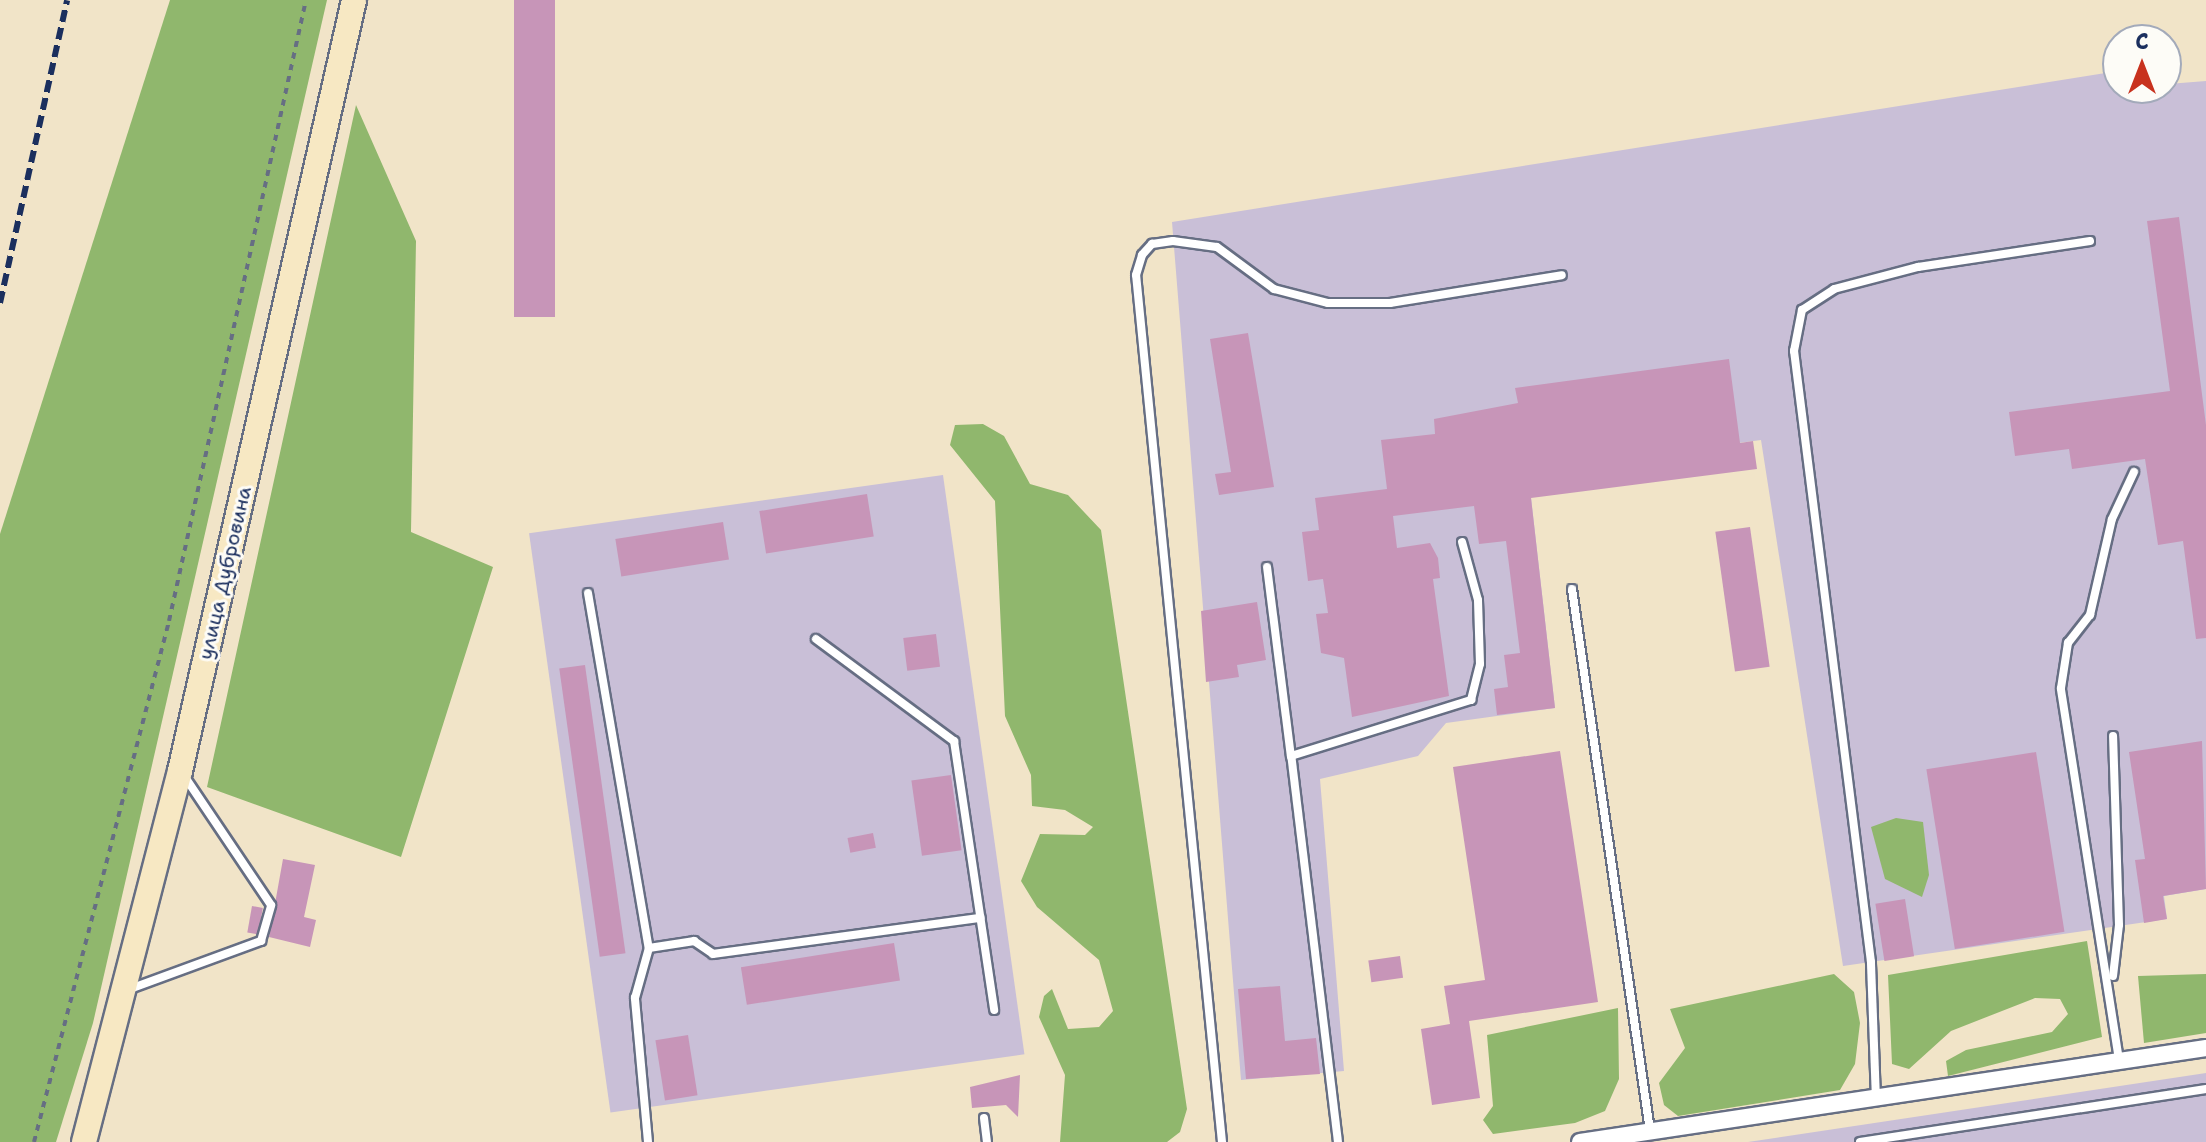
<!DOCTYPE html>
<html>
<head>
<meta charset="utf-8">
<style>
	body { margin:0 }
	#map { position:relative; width:2206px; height:1142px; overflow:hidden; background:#f1e4c8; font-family:"Shantell Sans",sans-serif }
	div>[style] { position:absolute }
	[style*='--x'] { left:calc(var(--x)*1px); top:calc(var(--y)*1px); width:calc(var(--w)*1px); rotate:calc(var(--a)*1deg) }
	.industrial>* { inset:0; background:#c9bfd7; transform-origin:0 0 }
	.forest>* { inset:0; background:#90b76d }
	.building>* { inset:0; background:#c795b8; transform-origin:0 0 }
	.path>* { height:4px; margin-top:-2px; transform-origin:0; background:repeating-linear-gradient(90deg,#666e83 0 6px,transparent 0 12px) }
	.roads { filter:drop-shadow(2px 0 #666e83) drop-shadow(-2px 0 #666e83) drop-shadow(0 2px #666e83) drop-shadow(0 -2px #666e83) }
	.lane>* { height:8px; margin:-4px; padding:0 4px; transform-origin:4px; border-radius:4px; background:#fff }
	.street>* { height:16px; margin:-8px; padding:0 8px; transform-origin:8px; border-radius:8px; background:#fff }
	.secondary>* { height:24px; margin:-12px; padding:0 12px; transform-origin:12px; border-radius:12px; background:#f7e8c3 }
	.rail>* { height:6px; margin-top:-3px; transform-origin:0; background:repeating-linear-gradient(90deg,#1b2f5e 0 12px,transparent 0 18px) }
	span { translate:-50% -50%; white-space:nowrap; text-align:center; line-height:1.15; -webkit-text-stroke:6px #fdfcf7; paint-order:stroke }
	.street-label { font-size:20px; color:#1b2f5e }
	.north { position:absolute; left:2102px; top:24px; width:80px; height:80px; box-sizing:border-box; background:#fdfcf7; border:2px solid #a3aaba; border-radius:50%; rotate:0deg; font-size:22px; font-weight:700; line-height:32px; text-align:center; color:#1b2f5e }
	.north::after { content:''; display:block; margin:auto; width:28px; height:36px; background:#c8321e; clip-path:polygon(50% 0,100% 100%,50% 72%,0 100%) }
</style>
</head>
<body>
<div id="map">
	<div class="industrial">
		<i style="clip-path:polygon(2118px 71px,2118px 88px,2206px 81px,2206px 889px,2164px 896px,2167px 919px,1843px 966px,1761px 440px,1528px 471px,1555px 708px,1446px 723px,1418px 756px,1320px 779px,1344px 1071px,1241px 1080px,1172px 222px)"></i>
		<i style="left:943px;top:475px;width:585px;height:418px;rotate:82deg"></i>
		<i style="clip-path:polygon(2206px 1073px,2206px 1142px,1748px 1142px)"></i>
	</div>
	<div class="forest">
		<i style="clip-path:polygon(170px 0,327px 0,93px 1023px,56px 1142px,0 1142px,0 534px)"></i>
		<i style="clip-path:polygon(356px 105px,416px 241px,411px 532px,493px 567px,401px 857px,207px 787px)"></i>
		<i style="clip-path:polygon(983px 424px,1004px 436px,1030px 484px,1068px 495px,1101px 530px,1187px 1109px,1180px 1132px,1167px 1142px,1060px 1142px,1065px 1075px,1039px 1017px,1044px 996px,1052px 989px,1068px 1029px,1099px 1027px,1113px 1011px,1099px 960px,1037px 907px,1021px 881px,1040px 834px,1085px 835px,1093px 827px,1065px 810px,1032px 806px,1031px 775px,1005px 716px,995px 501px,950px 445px,955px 425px)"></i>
		<i style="clip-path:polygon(1896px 818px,1923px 822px,1929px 875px,1922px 897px,1885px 879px,1871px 827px)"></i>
		<i style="clip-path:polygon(2087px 941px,2102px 1037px,1948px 1076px,1946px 1061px,1966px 1050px,2052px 1032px,2068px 1014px,2060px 999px,2035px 998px,1951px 1031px,1909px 1069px,1892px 1064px,1888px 975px)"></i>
		<i style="clip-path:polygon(1834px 974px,1854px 992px,1860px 1023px,1855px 1064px,1840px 1090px,1678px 1116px,1664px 1105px,1659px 1083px,1685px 1048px,1670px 1009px)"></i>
		<i style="clip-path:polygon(2206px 974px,2206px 1033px,2144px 1043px,2138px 976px)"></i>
		<i style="clip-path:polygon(1618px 1008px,1619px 1079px,1605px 1111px,1575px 1123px,1493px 1134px,1483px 1120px,1493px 1106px,1487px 1035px)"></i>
	</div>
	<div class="building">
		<i style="left:514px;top:0;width:41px;height:317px"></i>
		<i style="clip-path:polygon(2179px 217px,2206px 425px,2206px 638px,2196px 639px,2183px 541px,2158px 545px,2145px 459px,2072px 469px,2069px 449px,2015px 456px,2009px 412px,2170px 391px,2147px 221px)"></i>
		<i style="clip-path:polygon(1248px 333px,1274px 487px,1219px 495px,1215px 474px,1231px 472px,1210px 339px)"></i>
		<i style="clip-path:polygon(1729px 359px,1740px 443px,1753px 441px,1757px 469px,1531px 498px,1555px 708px,1497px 715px,1494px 689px,1508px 687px,1504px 655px,1520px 653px,1506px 541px,1479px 544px,1474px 506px,1393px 516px,1397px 548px,1430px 543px,1438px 558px,1440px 578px,1433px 579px,1449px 696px,1352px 717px,1344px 658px,1321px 653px,1316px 614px,1328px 613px,1323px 579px,1308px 581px,1302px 532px,1319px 530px,1315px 498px,1387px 489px,1381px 440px,1435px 434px,1434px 419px,1518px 403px,1515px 388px)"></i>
		<i style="left:867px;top:494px;width:43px;height:109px;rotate:81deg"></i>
		<i style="left:723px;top:522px;width:38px;height:109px;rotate:81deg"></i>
		<i style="left:1750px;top:527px;width:141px;height:35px;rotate:82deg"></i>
		<i style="clip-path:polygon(1257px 602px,1266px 660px,1237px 665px,1239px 677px,1206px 682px,1201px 611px)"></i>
		<i style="left:936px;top:634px;width:33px;height:33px;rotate:83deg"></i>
		<i style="left:585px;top:665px;width:291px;height:26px;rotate:82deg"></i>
		<i style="clip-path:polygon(2202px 741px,2206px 889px,2163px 896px,2167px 919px,2144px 923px,2135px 860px,2145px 859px,2129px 752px)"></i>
		<i style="clip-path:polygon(1560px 751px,1598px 1002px,1469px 1021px,1480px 1098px,1432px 1105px,1421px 1029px,1450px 1024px,1444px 986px,1485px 980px,1453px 767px)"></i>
		<i style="left:2036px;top:752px;width:182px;height:111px;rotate:81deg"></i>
		<i style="left:951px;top:775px;width:76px;height:40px;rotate:82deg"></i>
		<i style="left:873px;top:833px;width:15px;height:26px;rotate:79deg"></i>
		<i style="clip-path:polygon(283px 859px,315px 865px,304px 917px,316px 920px,310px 947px,269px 937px)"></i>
		<i style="left:1905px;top:899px;width:58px;height:30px;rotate:81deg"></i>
		<i style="left:252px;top:906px;width:11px;height:27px;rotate:10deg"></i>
		<i style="left:894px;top:943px;width:38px;height:155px;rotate:81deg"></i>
		<i style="left:1400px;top:956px;width:22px;height:32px;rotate:82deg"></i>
		<i style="clip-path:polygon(1280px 986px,1285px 1041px,1316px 1038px,1320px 1074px,1246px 1079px,1238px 989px)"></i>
		<i style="left:688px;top:1035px;width:61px;height:33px;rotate:81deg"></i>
		<i style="clip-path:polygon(1020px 1075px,1018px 1117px,1006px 1105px,972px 1108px,970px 1087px)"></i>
	</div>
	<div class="path">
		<i style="--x:34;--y:1142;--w:538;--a:-75.47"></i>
		<i style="--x:169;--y:621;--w:636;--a:-77.56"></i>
	</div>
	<div class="roads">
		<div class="lane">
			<i style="--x:1267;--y:567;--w:191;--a:82.8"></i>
			<i style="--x:1572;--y:589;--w:548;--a:81.81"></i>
			<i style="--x:588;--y:593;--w:360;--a:80.3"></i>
			<i style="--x:816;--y:639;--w:172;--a:36.5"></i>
			<i style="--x:954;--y:741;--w:272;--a:81.5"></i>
			<i style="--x:2113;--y:976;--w:51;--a:-83.3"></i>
			<i style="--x:2119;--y:925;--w:189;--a:-91.8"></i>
			<i style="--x:127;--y:990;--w:143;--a:-20.1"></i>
			<i style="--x:261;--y:941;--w:37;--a:-74"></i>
			<i style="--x:271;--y:905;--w:154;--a:-123.9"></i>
			<i style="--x:2119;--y:1060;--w:376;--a:-98.9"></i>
			<i style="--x:2061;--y:688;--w:46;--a:-81.2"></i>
			<i style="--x:2068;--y:643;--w:36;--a:-52"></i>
			<i style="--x:2090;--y:615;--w:98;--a:-77.1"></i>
			<i style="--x:2112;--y:519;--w:52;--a:-64.9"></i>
			<i style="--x:1876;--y:1100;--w:138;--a:-92.1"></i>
			<i style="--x:1871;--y:962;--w:616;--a:-97.18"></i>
			<i style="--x:1794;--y:351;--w:42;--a:-79"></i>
			<i style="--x:1802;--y:310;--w:38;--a:-33"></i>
			<i style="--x:1834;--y:289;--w:87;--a:-14.7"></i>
			<i style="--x:1918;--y:267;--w:174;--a:-8.6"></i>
			<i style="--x:984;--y:1118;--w:24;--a:83"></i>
			<i style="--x:648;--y:1142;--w:145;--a:-95.2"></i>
			<i style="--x:635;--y:998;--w:52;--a:-74.4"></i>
			<i style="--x:649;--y:948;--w:46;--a:-8.8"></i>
			<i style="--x:694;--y:941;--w:23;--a:34"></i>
			<i style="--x:713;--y:954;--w:270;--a:-7.7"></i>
			<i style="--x:1222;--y:1142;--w:871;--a:-95.66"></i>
			<i style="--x:1136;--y:275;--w:21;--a:-73"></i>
			<i style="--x:1142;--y:255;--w:15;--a:-48"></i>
			<i style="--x:1152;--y:244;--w:21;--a:-8"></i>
			<i style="--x:1173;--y:241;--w:44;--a:7.8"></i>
			<i style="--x:1217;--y:247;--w:71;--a:36.4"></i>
			<i style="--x:1274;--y:289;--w:56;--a:14.5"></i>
			<i style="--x:1328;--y:303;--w:62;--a:0"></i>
			<i style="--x:1390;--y:303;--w:174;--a:-9.2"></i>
			<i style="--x:1338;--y:1142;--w:389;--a:-96.9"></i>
			<i style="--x:1291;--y:756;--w:189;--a:-17.3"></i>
			<i style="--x:1471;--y:700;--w:37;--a:-76"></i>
			<i style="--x:1480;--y:664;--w:64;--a:-91.8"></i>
			<i style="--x:1478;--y:600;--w:60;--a:-105.4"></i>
			<i style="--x:1860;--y:1142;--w:350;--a:-8.7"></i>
		</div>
		<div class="street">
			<i style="--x:1580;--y:1142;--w:633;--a:-8.54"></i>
		</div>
		<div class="secondary">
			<i style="--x:84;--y:1142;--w:383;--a:-75.5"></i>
			<i style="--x:180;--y:771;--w:790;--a:-77.28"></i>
		</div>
	</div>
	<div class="rail">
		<i style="--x:0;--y:303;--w:310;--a:-77.5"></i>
	</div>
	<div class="street-label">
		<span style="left:225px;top:573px;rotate:-77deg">улица Дубровина</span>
	</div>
	<div class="north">С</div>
</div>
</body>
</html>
